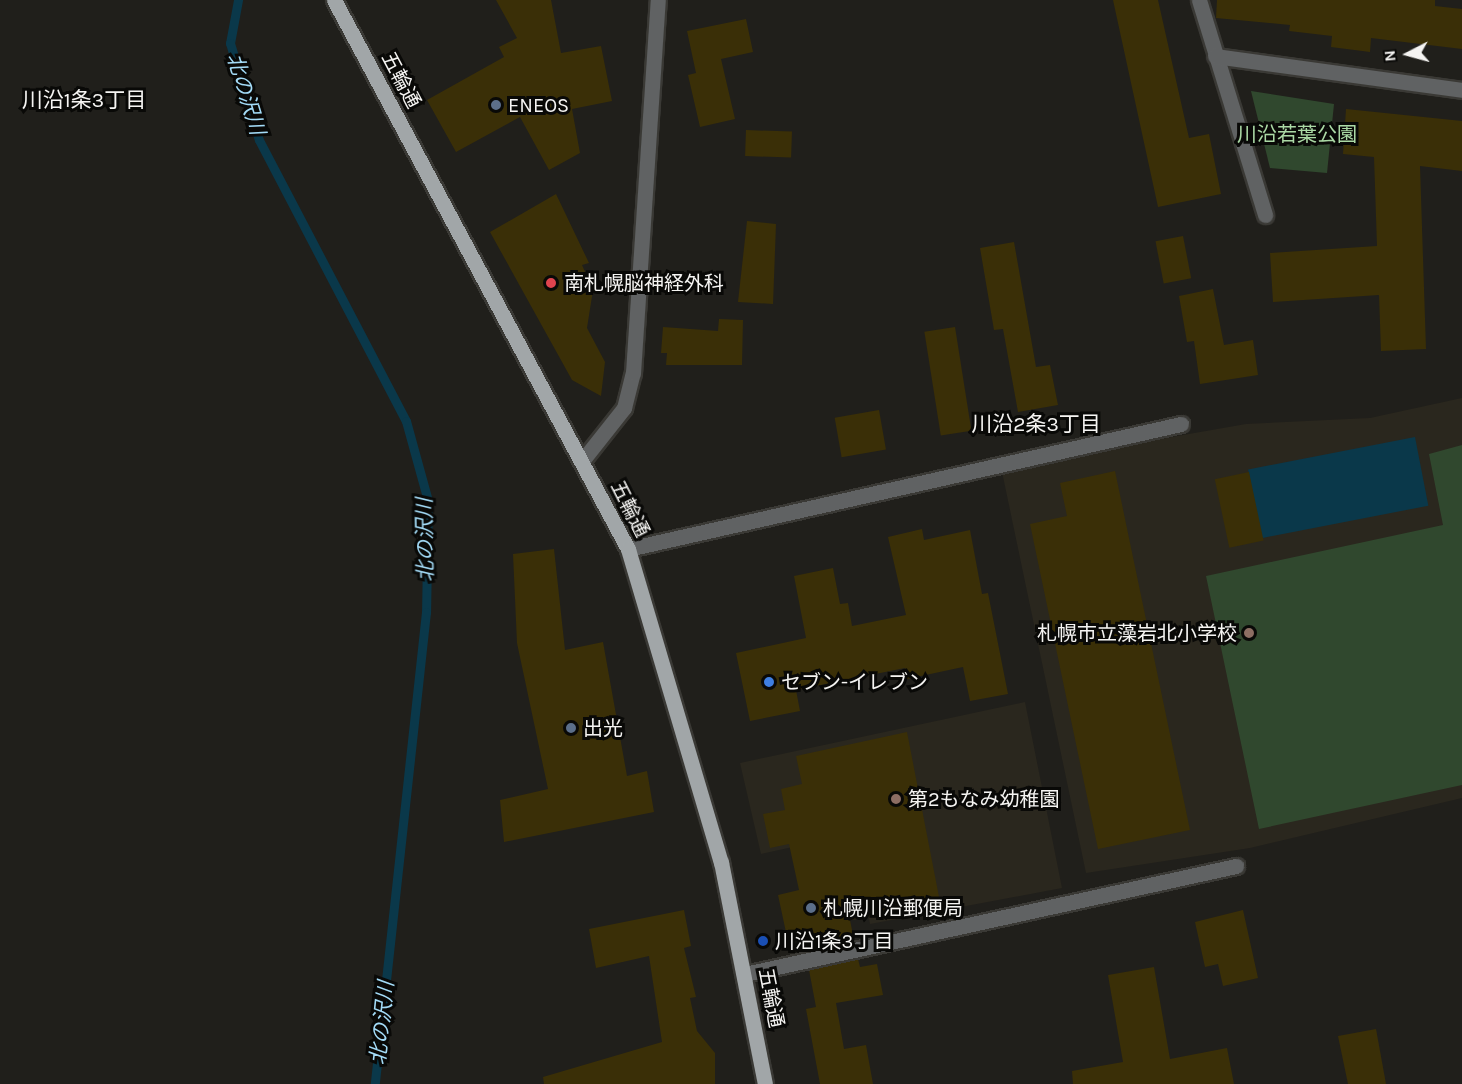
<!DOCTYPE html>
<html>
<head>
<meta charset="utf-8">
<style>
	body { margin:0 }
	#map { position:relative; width:1462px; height:1084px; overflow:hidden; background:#201f1b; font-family:Karla,"Noto Sans JP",sans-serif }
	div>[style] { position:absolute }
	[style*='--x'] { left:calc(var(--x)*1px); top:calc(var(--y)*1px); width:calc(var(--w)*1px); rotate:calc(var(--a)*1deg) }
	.built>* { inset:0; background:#2a271e }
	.green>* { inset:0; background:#30482e }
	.water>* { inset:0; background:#0a384a; transform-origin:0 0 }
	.stream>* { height:9px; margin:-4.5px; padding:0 4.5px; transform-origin:4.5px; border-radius:4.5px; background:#0a384a }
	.building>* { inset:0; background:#3a2f07; transform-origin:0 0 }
	.roads { filter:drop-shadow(2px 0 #3a3935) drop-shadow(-2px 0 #3a3935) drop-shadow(0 2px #3a3935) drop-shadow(0 -2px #3a3935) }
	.minor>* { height:15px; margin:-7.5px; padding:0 7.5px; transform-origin:7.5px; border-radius:7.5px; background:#606263 }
	.primary>* { height:15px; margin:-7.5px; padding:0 7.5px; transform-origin:7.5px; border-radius:7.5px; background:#a1a6a8 }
	.dots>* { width:16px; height:16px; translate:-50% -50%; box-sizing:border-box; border:3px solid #090907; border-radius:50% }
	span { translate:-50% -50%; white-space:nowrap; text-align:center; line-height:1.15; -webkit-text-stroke:6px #090907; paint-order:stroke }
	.street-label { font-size:20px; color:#f5f4f2 }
	.poi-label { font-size:20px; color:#f5f4f2 }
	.left { translate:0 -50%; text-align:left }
	.right { translate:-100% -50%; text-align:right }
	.park-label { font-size:20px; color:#abd9a5 }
	.water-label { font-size:21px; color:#a3dbf7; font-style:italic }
	.neighbourhood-label { font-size:21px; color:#f5f4f2 }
	.north { position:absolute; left:1378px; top:24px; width:60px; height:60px; -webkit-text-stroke:4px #090907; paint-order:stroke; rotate:264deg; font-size:16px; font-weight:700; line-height:24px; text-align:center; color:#f5f4f2 }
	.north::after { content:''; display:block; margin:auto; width:21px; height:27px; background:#f5f4f2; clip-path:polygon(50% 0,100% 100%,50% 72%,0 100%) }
</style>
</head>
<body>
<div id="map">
	<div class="built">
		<i style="clip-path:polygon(1462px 398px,1462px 798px,1250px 848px,1086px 873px,1001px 467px,1246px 424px,1370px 418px)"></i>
		<i style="clip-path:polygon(1025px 702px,1062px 888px,870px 924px,852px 834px,761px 854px,740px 763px)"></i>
	</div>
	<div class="green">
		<i style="clip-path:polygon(1251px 91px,1334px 104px,1327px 173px,1270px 168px)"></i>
		<i style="clip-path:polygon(1462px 445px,1462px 785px,1259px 829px,1206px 576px,1443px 525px,1429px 454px)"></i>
	</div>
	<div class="water">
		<i style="left:1415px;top:437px;width:70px;height:170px;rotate:79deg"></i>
	</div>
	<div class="stream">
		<i style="--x:238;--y:0;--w:44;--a:100.5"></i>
		<i style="--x:230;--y:43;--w:101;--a:73.4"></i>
		<i style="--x:259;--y:140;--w:317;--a:62.4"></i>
		<i style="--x:406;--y:421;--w:83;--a:74.6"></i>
		<i style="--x:428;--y:501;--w:111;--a:91"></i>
		<i style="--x:426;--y:612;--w:475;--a:96.2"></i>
	</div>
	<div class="building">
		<i style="clip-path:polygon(496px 0,551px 0,561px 53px,601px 46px,612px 101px,572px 109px,580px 153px,549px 170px,520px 117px,456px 152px,427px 100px,504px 57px,499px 47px,517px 38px)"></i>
		<i style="clip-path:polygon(1113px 0,1158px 0,1189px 138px,1209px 134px,1221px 194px,1158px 207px)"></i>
		<i style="clip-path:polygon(1217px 0,1435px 0,1435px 6px,1462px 9px,1462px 49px,1371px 38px,1370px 52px,1331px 47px,1332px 36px,1289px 31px,1290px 25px,1216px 18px)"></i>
		<i style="clip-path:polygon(746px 19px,753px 52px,721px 59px,735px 119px,700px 127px,688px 75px,696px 73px,687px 31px)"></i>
		<i style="clip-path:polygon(1346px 109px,1462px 121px,1462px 171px,1420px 166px,1426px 349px,1381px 351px,1379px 295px,1273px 302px,1270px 253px,1377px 246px,1374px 157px,1343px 154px)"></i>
		<i style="left:746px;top:130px;width:46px;height:26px;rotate:2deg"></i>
		<i style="clip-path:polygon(556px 194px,589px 263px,582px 265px,593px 290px,587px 328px,605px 362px,601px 396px,572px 380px,490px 232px)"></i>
		<i style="clip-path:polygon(747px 221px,776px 224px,773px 304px,738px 302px)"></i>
		<i style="left:1183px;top:236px;width:43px;height:28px;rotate:79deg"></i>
		<i style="clip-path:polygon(1014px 242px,1036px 367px,1050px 365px,1058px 405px,1018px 412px,1003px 329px,994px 330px,980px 248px)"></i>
		<i style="clip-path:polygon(1213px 289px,1224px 345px,1253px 340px,1258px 375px,1200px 384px,1194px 341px,1187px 342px,1179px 296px)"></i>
		<i style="clip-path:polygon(719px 319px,743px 320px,742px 365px,666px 365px,667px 353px,661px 353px,663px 327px,718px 331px)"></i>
		<i style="left:955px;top:327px;width:105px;height:31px;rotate:81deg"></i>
		<i style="left:879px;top:410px;width:40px;height:45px;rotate:80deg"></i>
		<i style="clip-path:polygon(1115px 471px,1190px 830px,1098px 849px,1030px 524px,1067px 516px,1060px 483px)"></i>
		<i style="left:1249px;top:472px;width:70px;height:35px;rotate:78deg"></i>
		<i style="clip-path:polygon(922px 529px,924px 540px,970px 530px,982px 594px,988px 593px,1008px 694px,970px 701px,963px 667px,907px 679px,905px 668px,796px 690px,800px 711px,750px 721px,736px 653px,806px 638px,794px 576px,833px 568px,840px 604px,848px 603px,852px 626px,906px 615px,888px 537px)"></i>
		<i style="clip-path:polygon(554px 549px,565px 650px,603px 642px,627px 776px,647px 771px,654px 812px,504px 842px,500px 800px,548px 789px,517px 643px,513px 554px)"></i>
		<i style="clip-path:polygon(907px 732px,940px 902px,850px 920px,854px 940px,805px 951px,802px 933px,787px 937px,778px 895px,799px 890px,789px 844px,770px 848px,763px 814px,785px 810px,781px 789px,802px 784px,796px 756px)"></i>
		<i style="clip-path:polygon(684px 910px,691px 946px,684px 948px,696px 997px,690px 998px,697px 1031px,715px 1053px,715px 1084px,544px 1084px,543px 1077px,662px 1042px,649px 956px,596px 968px,589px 929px)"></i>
		<i style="clip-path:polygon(1243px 910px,1258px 978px,1223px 986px,1218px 964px,1205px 967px,1195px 922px)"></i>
		<i style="clip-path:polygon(858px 959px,860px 967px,877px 964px,883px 995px,836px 1003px,844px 1049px,866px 1045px,873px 1084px,820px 1084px,806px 1009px,816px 1007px,809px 970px)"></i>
		<i style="clip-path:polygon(1154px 967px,1170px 1059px,1227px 1048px,1234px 1084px,1073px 1084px,1072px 1071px,1123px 1062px,1108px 975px)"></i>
		<i style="clip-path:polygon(1376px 1029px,1386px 1084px,1348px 1084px,1338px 1036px)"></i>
	</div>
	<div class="roads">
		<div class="minor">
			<i style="--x:1199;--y:0;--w:225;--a:72.9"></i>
			<i style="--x:1215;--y:56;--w:249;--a:7.8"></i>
			<i style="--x:582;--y:461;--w:68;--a:-51.6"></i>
			<i style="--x:624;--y:408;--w:36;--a:-76"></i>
			<i style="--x:633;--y:373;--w:374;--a:-86.2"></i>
			<i style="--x:628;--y:549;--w:567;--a:-12.74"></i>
			<i style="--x:745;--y:974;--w:503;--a:-12.41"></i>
		</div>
		<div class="primary">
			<i style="--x:334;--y:0;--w:623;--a:61.83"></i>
			<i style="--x:628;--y:549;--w:327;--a:73.5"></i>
			<i style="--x:721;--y:862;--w:226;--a:78.8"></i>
		</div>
	</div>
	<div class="dots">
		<i style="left:496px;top:105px;background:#5c6f8a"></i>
		<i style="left:551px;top:283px;background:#e0444e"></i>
		<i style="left:1249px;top:633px;background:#8d6e63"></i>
		<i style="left:769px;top:682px;background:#3f7fe0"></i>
		<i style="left:571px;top:728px;background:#5c6f8a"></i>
		<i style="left:896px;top:799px;background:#8d6e63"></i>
		<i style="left:811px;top:908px;background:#5c6f8a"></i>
		<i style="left:763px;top:941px;background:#1a4fb4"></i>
	</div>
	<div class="street-label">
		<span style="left:401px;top:80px;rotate:62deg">五輪通</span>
		<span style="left:630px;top:509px;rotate:63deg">五輪通</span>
		<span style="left:771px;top:998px;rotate:79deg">五輪通</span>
	</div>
	<div class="poi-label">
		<span class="left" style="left:508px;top:105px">ENEOS</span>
		<span class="left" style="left:564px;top:283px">南札幌脳神経外科</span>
		<span class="right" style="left:1237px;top:633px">札幌市立藻岩北小学校</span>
		<span class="left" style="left:781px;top:682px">セブン-イレブン</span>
		<span class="left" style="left:583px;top:728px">出光</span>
		<span class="left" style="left:908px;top:799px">第2もなみ幼稚園</span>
		<span class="left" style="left:823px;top:908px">札幌川沿郵便局</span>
		<span class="left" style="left:775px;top:941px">川沿1条3丁目</span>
	</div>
	<div class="park-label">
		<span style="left:1297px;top:134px">川沿若葉公園</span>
	</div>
	<div class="water-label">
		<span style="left:246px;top:94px;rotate:73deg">北の沢川</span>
		<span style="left:425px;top:540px;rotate:-91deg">北の沢川</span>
		<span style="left:382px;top:1023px;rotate:-84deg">北の沢川</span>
	</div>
	<div class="neighbourhood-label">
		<span style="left:84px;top:100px">川沿1条3丁目</span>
		<span style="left:1036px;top:424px">川沿2条3丁目</span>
	</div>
	<div class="north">N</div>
</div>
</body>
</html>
